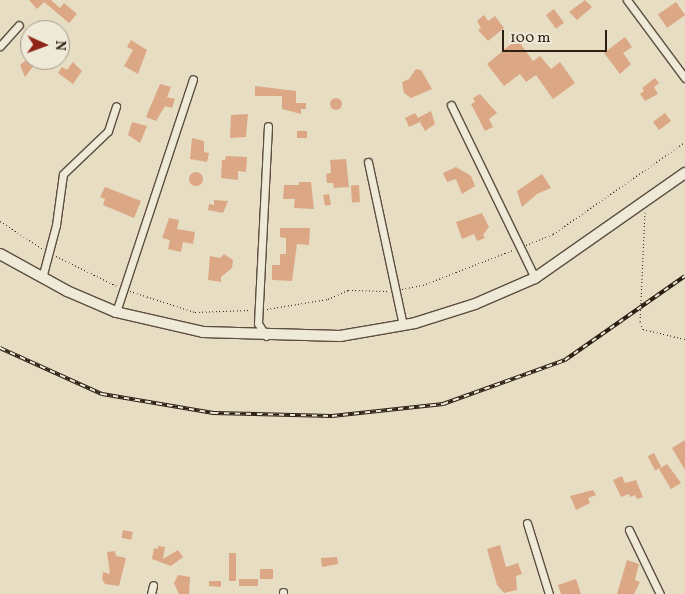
<!DOCTYPE html>
<html>
<head>
<meta charset="utf-8">
<style>
	body { margin:0 }
	#map { position:relative; width:685px; height:594px; overflow:hidden; background:#e7ddc3; font-family:Vollkorn,serif }
	div>[style] { position:absolute }
	[style*='--x'] { left:calc(var(--x)*1px); top:calc(var(--y)*1px); width:calc(var(--w)*1px); rotate:calc(var(--a)*1deg) }
	.building>* { inset:0; background:#dca785; transform-origin:0 0 }
	.round { border-radius:50% }
	.path>* { height:1px; margin-top:-0.5px; transform-origin:0; background:repeating-linear-gradient(90deg,#2d1f14 0 1px,transparent 0 3.5px) }
	.roads { filter:drop-shadow(1px 0 #5c4e40) drop-shadow(-1px 0 #5c4e40) drop-shadow(0 1px #5c4e40) drop-shadow(0 -1px #5c4e40) }
	.street>* { height:7px; margin:-3.5px; padding:0 3.5px; transform-origin:3.5px; border-radius:3.5px; background:#efe9d8 }
	.secondary>* { height:10px; margin:-5px; padding:0 5px; transform-origin:5px; border-radius:5px; background:#efe9d8 }
	.rail>* { height:4px; margin-top:-2px; transform-origin:0; background:repeating-linear-gradient(90deg,#efe9d8 0 5.5px,#2d1f14 0 11px); box-sizing:border-box; border-block:1px solid #2d1f14 }
	span { translate:-50% -50%; white-space:nowrap; text-align:center; line-height:1.15; -webkit-text-stroke:4px #efe9d8; paint-order:stroke }
	.north { position:absolute; left:20px; top:20px; width:50px; height:50px; box-sizing:border-box; background:#efe9d8; border:1px solid #a1988a; border-radius:50%; rotate:92deg; font-size:14px; font-weight:700; line-height:20px; text-align:center; color:#2d1f14 }
	.north::after { content:''; display:block; margin:auto; width:18px; height:22px; background:#8f2418; clip-path:polygon(50% 0,100% 100%,50% 72%,0 100%) }
	.scale { position:absolute; left:502px; top:30px; width:105px; height:22px; box-sizing:border-box; border:2px solid #2d1f14; border-top:0; padding-left:6px; font-size:15px; line-height:18px; white-space:nowrap; color:#2d1f14; -webkit-text-stroke:4px #efe9d8; paint-order:stroke }
</style>
</head>
<body>
<div id="map">
	<div class="building">
		<i style="clip-path:polygon(29px 0,51px 0,60px 8px,64px 3px,77px 14px,69px 23px,44px 2px,37px 9px)"></i>
		<i style="clip-path:polygon(585px 0,592px 7px,577px 20px,569px 12px)"></i>
		<i style="left:676px;top:2px;width:16px;height:22px;rotate:55deg"></i>
		<i style="left:554px;top:9px;width:17px;height:10px;rotate:54deg"></i>
		<i style="clip-path:polygon(484px 15px,488px 21px,495px 16px,504px 28px,488px 41px,478px 30px,481px 28px,477px 21px)"></i>
		<i style="clip-path:polygon(30px 35px,30px 60px,38px 60px,25px 77px,20px 65px,29px 58px,20px 43px)"></i>
		<i style="clip-path:polygon(625px 37px,632px 47px,623px 53px,631px 64px,620px 74px,604px 53px)"></i>
		<i style="clip-path:polygon(517px 39px,533px 61px,540px 56px,551px 69px,560px 62px,575px 83px,553px 99px,536px 75px,526px 82px,520px 74px,504px 86px,487px 64px)"></i>
		<i style="clip-path:polygon(131px 40px,147px 50px,138px 74px,124px 66px,133px 50px,127px 47px)"></i>
		<i style="clip-path:polygon(73px 62px,82px 71px,73px 84px,58px 73px,62px 67px,67px 70px)"></i>
		<i style="clip-path:polygon(416px 69px,421px 70px,432px 89px,411px 98px,404px 93px,402px 82px,409px 79px)"></i>
		<i style="clip-path:polygon(655px 78px,659px 83px,654px 87px,658px 94px,645px 101px,640px 94px,644px 91px,642px 88px)"></i>
		<i style="clip-path:polygon(160px 84px,171px 87px,167px 97px,175px 99px,172px 108px,165px 106px,156px 121px,146px 117px)"></i>
		<i style="clip-path:polygon(255px 86px,296px 91px,296px 103px,306px 103px,306px 109px,301px 109px,301px 114px,282px 109px,282px 96px,255px 96px)"></i>
		<i style="clip-path:polygon(480px 94px,497px 113px,489px 119px,493px 127px,485px 131px,471px 104px,475px 102px,473px 98px)"></i>
		<i class="round" style="left:330px;top:98px;width:12px;height:12px"></i>
		<i style="clip-path:polygon(431px 111px,435px 124px,425px 131px,420px 122px,409px 127px,405px 118px,415px 113px,418px 118px)"></i>
		<i style="left:665px;top:113px;width:10px;height:15px;rotate:53deg"></i>
		<i style="clip-path:polygon(248px 114px,246px 137px,230px 138px,231px 115px)"></i>
		<i style="clip-path:polygon(132px 122px,147px 126px,140px 143px,128px 135px)"></i>
		<i style="left:297px;top:131px;width:10px;height:7px"></i>
		<i style="clip-path:polygon(192px 138px,204px 141px,204px 152px,209px 153px,207px 162px,190px 159px)"></i>
		<i style="clip-path:polygon(226px 156px,247px 157px,246px 172px,238px 171px,238px 180px,221px 178px,222px 160px,225px 160px)"></i>
		<i style="clip-path:polygon(346px 159px,349px 187px,334px 188px,333px 183px,327px 183px,326px 174px,331px 173px,330px 160px)"></i>
		<i style="clip-path:polygon(456px 167px,471px 176px,475px 186px,462px 194px,456px 179px,447px 182px,443px 173px)"></i>
		<i class="round" style="left:189px;top:172px;width:14px;height:14px"></i>
		<i style="clip-path:polygon(542px 174px,551px 188px,537px 194px,522px 207px,517px 191px)"></i>
		<i style="clip-path:polygon(299px 182px,311px 182px,314px 209px,294px 208px,295px 199px,283px 199px,284px 185px,299px 185px)"></i>
		<i style="left:359px;top:185px;width:17px;height:8px;rotate:87deg"></i>
		<i style="clip-path:polygon(105px 187px,141px 201px,134px 218px,103px 205px,105px 199px,100px 197px)"></i>
		<i style="left:329px;top:194px;width:11px;height:6px;rotate:80deg"></i>
		<i style="clip-path:polygon(214px 200px,228px 201px,223px 213px,208px 210px,209px 204px,214px 205px)"></i>
		<i style="clip-path:polygon(482px 213px,489px 227px,483px 235px,485px 238px,477px 241px,474px 234px,462px 239px,456px 222px)"></i>
		<i style="clip-path:polygon(169px 218px,179px 220px,177px 229px,195px 232px,193px 244px,183px 242px,181px 252px,168px 249px,170px 240px,162px 238px)"></i>
		<i style="clip-path:polygon(280px 228px,310px 228px,309px 245px,297px 244px,292px 281px,272px 280px,272px 265px,280px 265px,280px 254px,286px 254px,286px 238px,280px 237px)"></i>
		<i style="clip-path:polygon(224px 254px,233px 260px,232px 268px,221px 277px,221px 282px,208px 280px,210px 256px,220px 258px)"></i>
		<i style="clip-path:polygon(685px 440px,685px 470px,672px 448px)"></i>
		<i style="left:654px;top:453px;width:16px;height:7px;rotate:63deg"></i>
		<i style="clip-path:polygon(667px 464px,681px 483px,671px 489px,659px 469px)"></i>
		<i style="clip-path:polygon(622px 476px,625px 483px,636px 480px,643px 497px,637px 499px,635px 495px,630px 497px,629px 494px,621px 497px,613px 480px)"></i>
		<i style="clip-path:polygon(593px 490px,596px 495px,588px 498px,590px 503px,576px 510px,570px 496px)"></i>
		<i style="left:123px;top:530px;width:10px;height:8px;rotate:11deg"></i>
		<i style="clip-path:polygon(500px 545px,506px 567px,518px 563px,522px 574px,516px 576px,517px 590px,504px 593px,497px 585px,487px 549px)"></i>
		<i style="clip-path:polygon(158px 546px,165px 547px,163px 559px,178px 550px,183px 557px,171px 566px,152px 559px,154px 548px,158px 549px)"></i>
		<i style="clip-path:polygon(115px 551px,116px 556px,126px 558px,119px 586px,105px 584px,102px 579px,103px 572px,110px 574px,107px 552px)"></i>
		<i style="left:229px;top:553px;width:7px;height:28px"></i>
		<i style="clip-path:polygon(337px 557px,338px 564px,322px 567px,321px 558px)"></i>
		<i style="clip-path:polygon(627px 560px,639px 564px,635px 580px,640px 582px,634px 594px,617px 594px)"></i>
		<i style="left:260px;top:569px;width:13px;height:10px"></i>
		<i style="clip-path:polygon(178px 575px,190px 577px,189px 594px,179px 594px,174px 583px)"></i>
		<i style="left:239px;top:579px;width:19px;height:7px"></i>
		<i style="clip-path:polygon(576px 579px,581px 594px,561px 594px,558px 585px)"></i>
		<i style="clip-path:polygon(209px 581px,221px 581px,221px 587px,209px 586px)"></i>
	</div>
	<div class="path">
		<i style="--x:645;--y:212;--w:110;--a:92.6"></i>
		<i style="--x:640;--y:322;--w:8;--a:67"></i>
		<i style="--x:643;--y:329;--w:43;--a:13.4"></i>
		<i style="--x:0;--y:221;--w:51;--a:33.1"></i>
		<i style="--x:526;--y:245;--w:29;--a:-22"></i>
		<i style="--x:553;--y:234;--w:161;--a:-34.9"></i>
		<i style="--x:56;--y:256;--w:68;--a:26.2"></i>
		<i style="--x:402;--y:289;--w:21;--a:-11"></i>
		<i style="--x:423;--y:285;--w:97;--a:-21.3"></i>
		<i style="--x:130;--y:291;--w:68;--a:17.9"></i>
		<i style="--x:195;--y:312;--w:55;--a:-2.1"></i>
		<i style="--x:267;--y:309;--w:62;--a:-9.3"></i>
		<i style="--x:328;--y:299;--w:22;--a:-24"></i>
		<i style="--x:348;--y:290;--w:40;--a:1.4"></i>
	</div>
	<div class="roads">
		<div class="street">
			<i style="--x:627;--y:0;--w:97;--a:53.4"></i>
			<i style="--x:0;--y:46;--w:28;--a:-48"></i>
			<i style="--x:451;--y:105;--w:192;--a:64.1"></i>
			<i style="--x:368;--y:162;--w:167;--a:77.9"></i>
			<i style="--x:42;--y:278;--w:55;--a:-75.2"></i>
			<i style="--x:56;--y:225;--w:51;--a:-82.2"></i>
			<i style="--x:63;--y:174;--w:62;--a:-43.7"></i>
			<i style="--x:108;--y:131;--w:26;--a:-72"></i>
			<i style="--x:116;--y:312;--w:245;--a:-71.7"></i>
			<i style="--x:266;--y:336;--w:15;--a:-122"></i>
			<i style="--x:258;--y:323;--w:197;--a:-87.1"></i>
			<i style="--x:527;--y:523;--w:74;--a:72.8"></i>
			<i style="--x:629;--y:530;--w:71;--a:64.2"></i>
			<i style="--x:283;--y:592;--w:2;--a:90"></i>
			<i style="--x:151;--y:594;--w:9;--a:-77"></i>
		</div>
		<div class="secondary">
			<i style="--x:0;--y:254;--w:77;--a:28.9"></i>
			<i style="--x:67;--y:291;--w:53;--a:23.2"></i>
			<i style="--x:116;--y:312;--w:89;--a:12.9"></i>
			<i style="--x:203;--y:332;--w:137;--a:1.7"></i>
			<i style="--x:340;--y:336;--w:76;--a:-9.8"></i>
			<i style="--x:415;--y:323;--w:63;--a:-17.6"></i>
			<i style="--x:475;--y:304;--w:65;--a:-23.4"></i>
			<i style="--x:535;--y:278;--w:183;--a:-35"></i>
		</div>
	</div>
	<div class="rail">
		<i style="--x:0;--y:348;--w:112;--a:24.3"></i>
		<i style="--x:102;--y:394;--w:113;--a:9.7"></i>
		<i style="--x:213;--y:413;--w:119;--a:1.4"></i>
		<i style="--x:332;--y:416;--w:112;--a:-6.2"></i>
		<i style="--x:443;--y:404;--w:130;--a:-19.8"></i>
		<i style="--x:565;--y:360;--w:146;--a:-35"></i>
	</div>
	<div class="north">N</div>
	<div class="scale">100 m</div>
</div>
</body>
</html>
